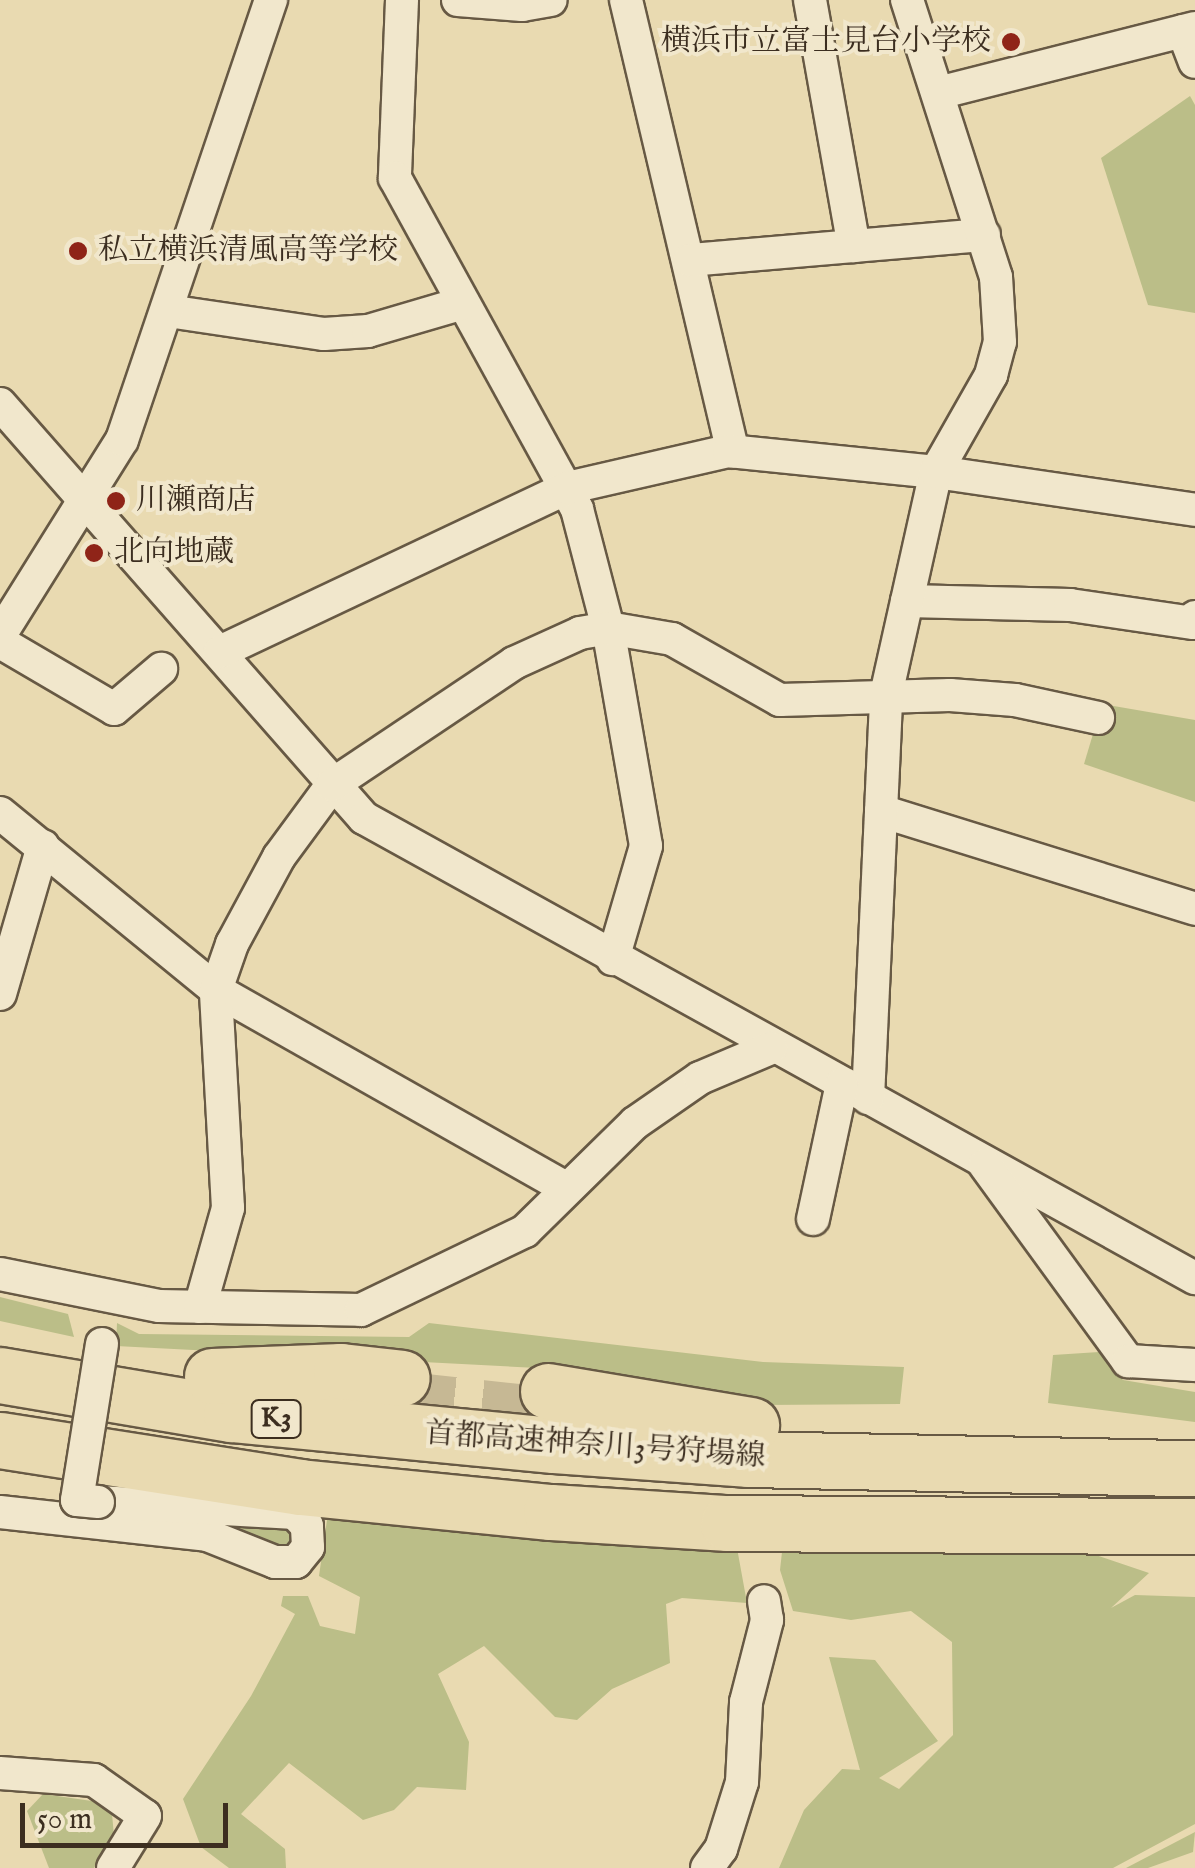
<!DOCTYPE html>
<html>
<head>
<meta charset="utf-8">
<style>
	body { margin:0 }
	#map { position:relative; width:1195px; height:1868px; overflow:hidden; background:#e9dab1; font-family:"IM FELL English","Noto Serif JP",serif }
	div>[style] { position:absolute }
	[style*='--x'] { left:calc(var(--x)*1px); top:calc(var(--y)*1px); width:calc(var(--w)*1px); rotate:calc(var(--a)*1deg) }
	.green>* { inset:0; background:#bbbe88 }
	.motorway-tunnel>* { height:55px; margin-top:-27.5px; transform-origin:0; background:repeating-linear-gradient(90deg,#c6b894 0 55px,transparent 0 83px) }
	.roads { filter:drop-shadow(2px 0 #675944) drop-shadow(-2px 0 #675944) drop-shadow(0 2px #675944) drop-shadow(0 -2px #675944) }
	.minor>* { height:32px; margin:-16px; padding:0 16px; transform-origin:16px; border-radius:16px; background:#f1e7cc }
	.motorway>* { height:55px; margin:-27.5px; padding:0 27.5px; transform-origin:27.5px; border-radius:27.5px; background:#e9dab1 }
	.bridges { filter:drop-shadow(2px 0 #675944) drop-shadow(-2px 0 #675944) drop-shadow(0 2px #675944) drop-shadow(0 -2px #675944) }
	.minor-bridge>* { height:32px; margin:-16px; padding:0 16px; transform-origin:16px; border-radius:16px; background:#f1e7cc }
	.dots>* { width:28px; height:28px; translate:-50% -50%; box-sizing:border-box; border:5px solid #f1e7cc; border-radius:50% }
	span { translate:-50% -50%; white-space:nowrap; text-align:center; line-height:1.15; -webkit-text-stroke:8px #f1e7cc; paint-order:stroke }
	.shield-label span { padding:2px 8px; background:#f1e7cc; border:2px solid; border-radius:8px; -webkit-text-stroke-width:0 }
	.shield-label { font-size:28px; color:#3c2e20; font-weight:700 }
	.poi-label { font-size:30px; color:#3c2e20 }
	.right { translate:-100% -50%; text-align:right }
	.left { translate:0 -50%; text-align:left }
	.street-label { font-size:30px; color:#3c2e20 }
	.scale { position:absolute; left:20px; top:1803px; width:208px; height:45px; box-sizing:border-box; border:5px solid #3c2e20; border-top:0; padding-left:12px; font-size:30px; line-height:35px; white-space:nowrap; color:#3c2e20; -webkit-text-stroke:8px #f1e7cc; paint-order:stroke }
</style>
</head>
<body>
<div id="map">
	<div class="green">
		<i style="clip-path:polygon(1190px 96px,1195px 105px,1195px 313px,1148px 305px,1101px 158px)"></i>
		<i style="clip-path:polygon(1102px 704px,1195px 720px,1195px 802px,1084px 764px)"></i>
		<i style="clip-path:polygon(0 1297px,68px 1314px,74px 1337px,0 1321px)"></i>
		<i style="clip-path:polygon(117px 1323px,139px 1334px,409px 1337px,429px 1323px,763px 1362px,904px 1367px,900px 1404px,763px 1405px,556px 1369px,116px 1346px)"></i>
		<i style="clip-path:polygon(1099px 1352px,1123px 1380px,1195px 1392px,1195px 1422px,1048px 1403px,1053px 1355px)"></i>
		<i style="clip-path:polygon(328px 1513px,737px 1548px,747px 1603px,682px 1598px,666px 1604px,670px 1663px,612px 1689px,577px 1720px,555px 1717px,484px 1646px,438px 1674px,469px 1742px,466px 1790px,417px 1787px,394px 1810px,363px 1820px,289px 1763px,241px 1814px,285px 1849px,286px 1868px,229px 1868px,201px 1847px,183px 1799px,251px 1696px,295px 1614px,281px 1606px,283px 1596px,308px 1596px,320px 1626px,355px 1634px,360px 1597px,319px 1576px)"></i>
		<i style="clip-path:polygon(124px 1518px,271px 1523px,295px 1533px,293px 1547px,279px 1552px)"></i>
		<i style="clip-path:polygon(1078px 1549px,1149px 1573px,1111px 1608px,1135px 1595px,1195px 1597px,1195px 1824px,1113px 1868px,779px 1868px,804px 1810px,842px 1769px,860px 1770px,829px 1657px,875px 1660px,938px 1741px,879px 1778px,899px 1789px,953px 1735px,952px 1642px,911px 1611px,851px 1620px,793px 1611px,780px 1570px,782px 1552px)"></i>
		<i style="clip-path:polygon(43px 1794px,92px 1801px,112px 1814px,114px 1836px,94px 1868px,49px 1868px,27px 1811px)"></i>
		<i style="clip-path:polygon(1195px 1832px,1193px 1852px,1148px 1868px,1126px 1868px)"></i>
	</div>
	<div class="motorway-tunnel">
		<i style="--x:399;--y:1398;--w:157;--a:6.2"></i>
	</div>
	<div class="roads">
		<div class="minor">
			<i style="--x:402;--y:0;--w:178;--a:92.3"></i>
			<i style="--x:395;--y:178;--w:378;--a:61.2"></i>
			<i style="--x:577;--y:509;--w:123;--a:75.4"></i>
			<i style="--x:608;--y:628;--w:221;--a:80.1"></i>
			<i style="--x:646;--y:846;--w:118;--a:106.3"></i>
			<i style="--x:458;--y:0;--w:64;--a:4.5"></i>
			<i style="--x:522;--y:5;--w:29;--a:-10"></i>
			<i style="--x:626;--y:0;--w:464;--a:76.7"></i>
			<i style="--x:810;--y:0;--w:250;--a:79.9"></i>
			<i style="--x:1183;--y:31;--w:33;--a:69"></i>
			<i style="--x:938;--y:93;--w:265;--a:-14.2"></i>
			<i style="--x:690;--y:260;--w:295;--a:-4.9"></i>
			<i style="--x:168;--y:311;--w:158;--a:8.4"></i>
			<i style="--x:324;--y:334;--w:44;--a:-3.9"></i>
			<i style="--x:368;--y:331;--w:99;--a:-16.4"></i>
			<i style="--x:0;--y:404;--w:551;--a:48.68"></i>
			<i style="--x:364;--y:818;--w:950;--a:28.97"></i>
			<i style="--x:907;--y:601;--w:163;--a:1.4"></i>
			<i style="--x:1070;--y:605;--w:125;--a:8.3"></i>
			<i style="--x:1194;--y:623;--w:6;--a:-81"></i>
			<i style="--x:0;--y:635;--w:230;--a:-58"></i>
			<i style="--x:122;--y:440;--w:465;--a:-71.3"></i>
			<i style="--x:0;--y:642;--w:132;--a:30.4"></i>
			<i style="--x:114;--y:709;--w:62;--a:-40.4"></i>
			<i style="--x:220;--y:652;--w:384;--a:-25.3"></i>
			<i style="--x:567;--y:488;--w:166;--a:-12.9"></i>
			<i style="--x:729;--y:451;--w:208;--a:5.8"></i>
			<i style="--x:936;--y:472;--w:262;--a:8.3"></i>
			<i style="--x:881;--y:811;--w:329;--a:17.3"></i>
			<i style="--x:0;--y:813;--w:279;--a:39.3"></i>
			<i style="--x:216;--y:990;--w:400;--a:29.5"></i>
			<i style="--x:0;--y:994;--w:154;--a:-73.8"></i>
			<i style="--x:868;--y:1098;--w:403;--a:-87.4"></i>
			<i style="--x:886;--y:695;--w:229;--a:-77.4"></i>
			<i style="--x:936;--y:472;--w:112;--a:-60.4"></i>
			<i style="--x:991;--y:375;--w:34;--a:-75"></i>
			<i style="--x:1000;--y:342;--w:65;--a:-93.5"></i>
			<i style="--x:996;--y:277;--w:291;--a:-107.8"></i>
			<i style="--x:985;--y:1165;--w:243;--a:53.9"></i>
			<i style="--x:1128;--y:1361;--w:67;--a:3.4"></i>
			<i style="--x:813;--y:1219;--w:138;--a:-77.9"></i>
			<i style="--x:0;--y:1274;--w:162;--a:11.4"></i>
			<i style="--x:159;--y:1306;--w:202;--a:1.1"></i>
			<i style="--x:361;--y:1310;--w:182;--a:-25.7"></i>
			<i style="--x:525;--y:1231;--w:154;--a:-44.5"></i>
			<i style="--x:635;--y:1123;--w:79;--a:-34.7"></i>
			<i style="--x:700;--y:1078;--w:77;--a:-22.9"></i>
			<i style="--x:200;--y:1307;--w:103;--a:-74.2"></i>
			<i style="--x:228;--y:1208;--w:218;--a:-93.2"></i>
			<i style="--x:216;--y:990;--w:49;--a:-70.8"></i>
			<i style="--x:232;--y:944;--w:99;--a:-61.6"></i>
			<i style="--x:279;--y:857;--w:89;--a:-53.6"></i>
			<i style="--x:332;--y:785;--w:219;--a:-33.8"></i>
			<i style="--x:514;--y:663;--w:72;--a:-24.4"></i>
			<i style="--x:580;--y:633;--w:28;--a:-10"></i>
			<i style="--x:608;--y:628;--w:65;--a:9.8"></i>
			<i style="--x:672;--y:639;--w:124;--a:29.5"></i>
			<i style="--x:780;--y:700;--w:170;--a:-1.7"></i>
			<i style="--x:950;--y:695;--w:65;--a:4.4"></i>
			<i style="--x:1015;--y:700;--w:85;--a:12.2"></i>
			<i style="--x:0;--y:1512;--w:208;--a:6.3"></i>
			<i style="--x:207;--y:1535;--w:73;--a:21.7"></i>
			<i style="--x:275;--y:1562;--w:21;--a:0"></i>
			<i style="--x:296;--y:1562;--w:19;--a:-51"></i>
			<i style="--x:308;--y:1547;--w:21;--a:-93"></i>
			<i style="--x:307;--y:1526;--w:18;--a:-133"></i>
			<i style="--x:295;--y:1513;--w:197;--a:-176.8"></i>
			<i style="--x:0;--y:1773;--w:94;--a:4.3"></i>
			<i style="--x:94;--y:1780;--w:62;--a:35.2"></i>
			<i style="--x:145;--y:1816;--w:61;--a:121.6"></i>
			<i style="--x:707;--y:1868;--w:24;--a:-54"></i>
			<i style="--x:721;--y:1849;--w:70;--a:-72.6"></i>
			<i style="--x:742;--y:1782;--w:80;--a:-87.1"></i>
			<i style="--x:746;--y:1702;--w:85;--a:-75.6"></i>
			<i style="--x:767;--y:1620;--w:19;--a:-99"></i>
		</div>
		<div class="motorway">
			<i style="--x:0;--y:1375;--w:234;--a:9.6"></i>
			<i style="--x:231;--y:1414;--w:324;--a:5.5"></i>
			<i style="--x:554;--y:1445;--w:196;--a:4.1"></i>
			<i style="--x:749;--y:1459;--w:446;--a:1.2"></i>
			<i style="--x:212;--y:1376;--w:129;--a:-2.2"></i>
			<i style="--x:341;--y:1371;--w:61;--a:6.5"></i>
			<i style="--x:548;--y:1391;--w:206;--a:9.5"></i>
			<i style="--x:0;--y:1440;--w:304;--a:8.9"></i>
			<i style="--x:300;--y:1487;--w:252;--a:5.7"></i>
			<i style="--x:551;--y:1512;--w:177;--a:3.6"></i>
			<i style="--x:728;--y:1523;--w:467;--a:0.4"></i>
		</div>
	</div>
	<div class="bridges">
		<div class="minor-bridge">
			<i style="--x:98;--y:1502;--w:21;--a:-175"></i>
			<i style="--x:77;--y:1500;--w:158;--a:-80.9"></i>
		</div>
	</div>
	<div class="dots">
		<i style="left:1011px;top:42px;background:#8f2418"></i>
		<i style="left:78px;top:251px;background:#8f2418"></i>
		<i style="left:116px;top:501px;background:#8f2418"></i>
		<i style="left:94px;top:553px;background:#8f2418"></i>
	</div>
	<div class="shield-label">
		<span style="left:276px;top:1419px">K3</span>
	</div>
	<div class="poi-label">
		<span class="right" style="left:991px;top:42px">横浜市立富士見台小学校</span>
		<span class="left" style="left:98px;top:251px">私立横浜清風高等学校</span>
		<span class="left" style="left:136px;top:501px">川瀬商店</span>
		<span class="left" style="left:114px;top:553px">北向地蔵</span>
	</div>
	<div class="street-label">
		<span style="left:595px;top:1446px;rotate:4deg">首都高速神奈川3号狩場線</span>
	</div>
	<div class="scale">50 m</div>
</div>
</body>
</html>
